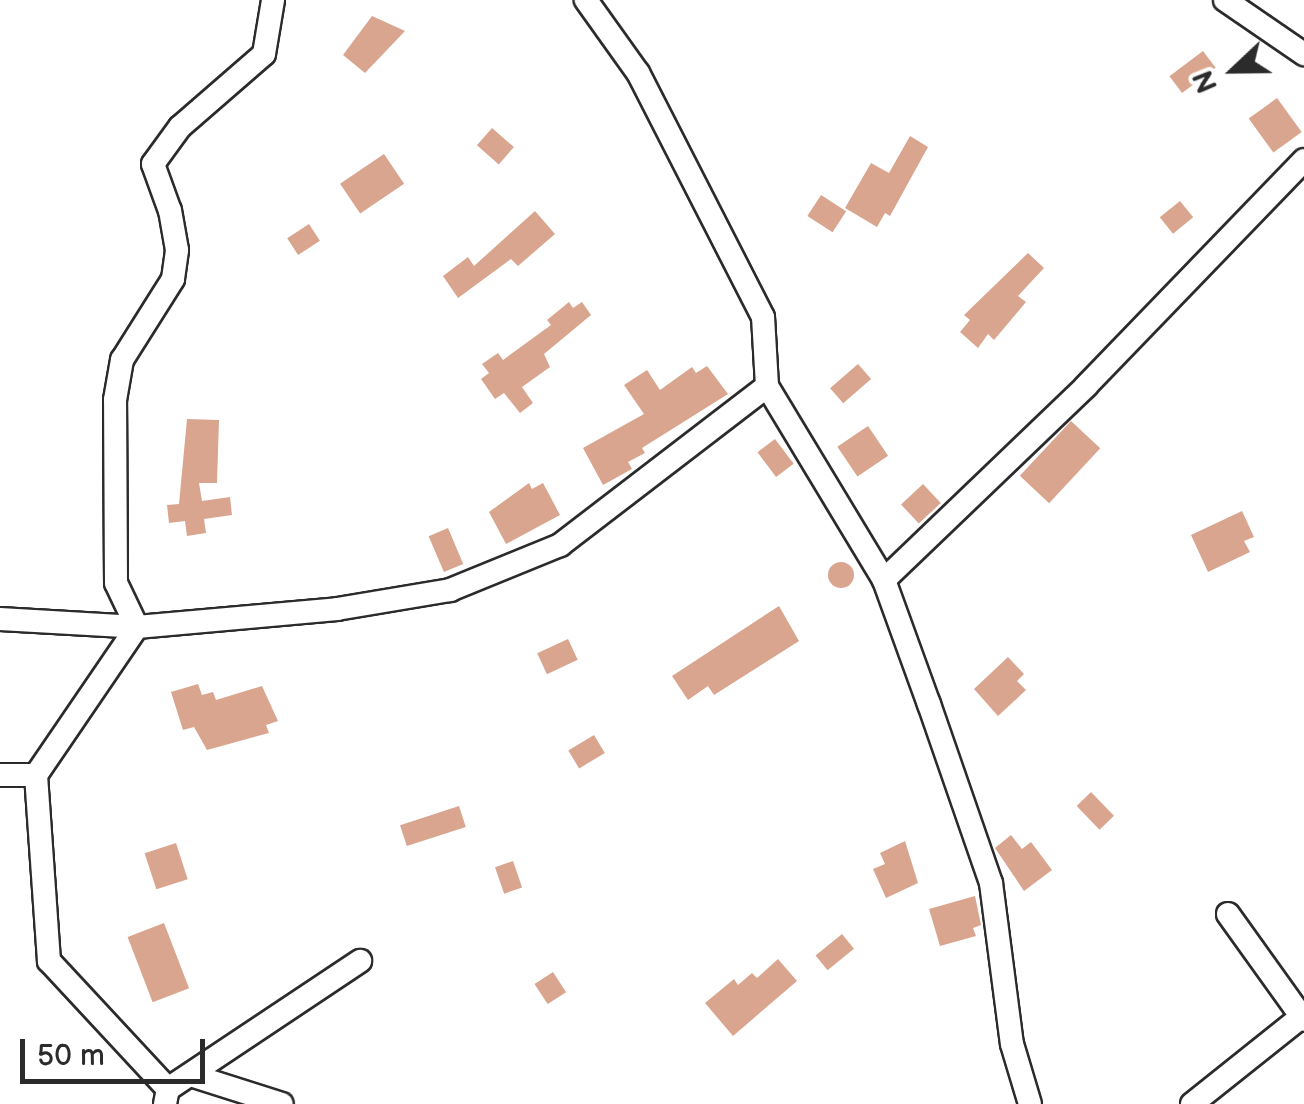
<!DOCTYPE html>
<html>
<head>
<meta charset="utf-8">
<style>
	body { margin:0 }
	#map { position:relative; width:1304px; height:1104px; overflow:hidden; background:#fff; font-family:"Balsamiq Sans",sans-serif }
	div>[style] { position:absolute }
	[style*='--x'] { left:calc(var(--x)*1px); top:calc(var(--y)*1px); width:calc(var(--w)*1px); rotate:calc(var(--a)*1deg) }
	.building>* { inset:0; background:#d9a58e; transform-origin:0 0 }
	.round { border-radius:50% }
	.roads { filter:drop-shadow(2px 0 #2b2b2b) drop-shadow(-2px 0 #2b2b2b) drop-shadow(0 2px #2b2b2b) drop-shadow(0 -2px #2b2b2b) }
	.minor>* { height:22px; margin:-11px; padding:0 11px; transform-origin:11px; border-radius:11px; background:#fff }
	span { translate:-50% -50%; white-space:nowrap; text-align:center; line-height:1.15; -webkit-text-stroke:8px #fff; paint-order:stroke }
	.north { position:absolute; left:1184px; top:20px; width:100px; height:100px; -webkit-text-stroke:8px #fff; paint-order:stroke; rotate:248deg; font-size:28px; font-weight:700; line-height:40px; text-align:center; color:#2b2b2b }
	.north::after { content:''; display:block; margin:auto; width:35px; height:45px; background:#2b2b2b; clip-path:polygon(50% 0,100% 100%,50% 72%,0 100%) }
	.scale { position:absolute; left:20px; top:1039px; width:185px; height:45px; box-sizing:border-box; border:5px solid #2b2b2b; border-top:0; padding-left:12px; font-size:30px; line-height:35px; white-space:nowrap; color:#2b2b2b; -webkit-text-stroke:8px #fff; paint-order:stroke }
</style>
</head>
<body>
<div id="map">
	<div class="building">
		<i style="clip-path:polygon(372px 16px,405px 31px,365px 73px,343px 55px)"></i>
		<i style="left:1203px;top:51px;width:21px;height:42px;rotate:53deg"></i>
		<i style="left:1277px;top:98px;width:42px;height:35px;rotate:54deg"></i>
		<i style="left:492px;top:128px;width:29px;height:23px;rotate:41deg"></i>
		<i style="clip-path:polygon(910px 136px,928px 147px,890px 216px,885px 213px,877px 227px,845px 208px,871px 163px,889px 173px)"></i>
		<i style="left:384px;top:154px;width:36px;height:53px;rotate:56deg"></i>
		<i style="left:821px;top:195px;width:30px;height:25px;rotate:33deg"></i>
		<i style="left:1180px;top:201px;width:21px;height:26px;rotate:51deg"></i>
		<i style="clip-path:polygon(535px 211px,555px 234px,518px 266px,511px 259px,458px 298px,443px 276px,468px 257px,474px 266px)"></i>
		<i style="left:309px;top:224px;width:20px;height:26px;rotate:57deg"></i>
		<i style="clip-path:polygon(1028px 253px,1044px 268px,1018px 296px,1026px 302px,994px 340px,988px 334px,978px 348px,960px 332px,970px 320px,964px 315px)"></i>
		<i style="clip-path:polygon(569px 302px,573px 308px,582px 302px,591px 315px,544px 354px,550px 367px,522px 387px,533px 403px,520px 413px,504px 393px,495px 399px,481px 379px,489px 373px,482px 364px,498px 353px,503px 360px,551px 325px,547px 320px)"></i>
		<i style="left:858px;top:364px;width:20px;height:37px;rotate:49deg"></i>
		<i style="clip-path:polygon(707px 366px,728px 394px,642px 448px,645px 453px,628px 462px,632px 469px,603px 485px,583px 448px,644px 414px,624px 385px,647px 370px,660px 390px,692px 367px,696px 373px)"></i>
		<i style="clip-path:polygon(187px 419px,219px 420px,217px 483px,199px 483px,202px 501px,230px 497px,232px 515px,204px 519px,206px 533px,187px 536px,185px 521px,169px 523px,167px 505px,179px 504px)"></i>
		<i style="left:1071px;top:421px;width:40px;height:75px;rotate:43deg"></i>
		<i style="left:868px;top:426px;width:36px;height:37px;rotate:56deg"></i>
		<i style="left:775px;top:439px;width:31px;height:22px;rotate:53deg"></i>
		<i style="clip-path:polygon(529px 483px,532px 489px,543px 483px,560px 515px,506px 544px,489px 512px)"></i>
		<i style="left:923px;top:484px;width:26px;height:30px;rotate:47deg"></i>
		<i style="clip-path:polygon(1242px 511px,1254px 537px,1244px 541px,1250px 552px,1208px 572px,1191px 535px)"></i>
		<i style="left:448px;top:528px;width:39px;height:21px;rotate:67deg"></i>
		<i class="round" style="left:828px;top:562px;width:26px;height:26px"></i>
		<i style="clip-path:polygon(779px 606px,799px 641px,714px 695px,708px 686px,688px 700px,672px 676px)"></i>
		<i style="left:568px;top:639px;width:23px;height:34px;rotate:65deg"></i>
		<i style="clip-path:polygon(1008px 657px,1024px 674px,1017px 681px,1026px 690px,998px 716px,974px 689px)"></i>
		<i style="clip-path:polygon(198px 684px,202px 695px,213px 692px,216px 700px,262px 686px,278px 721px,266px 725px,269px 733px,207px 750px,194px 727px,183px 730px,171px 692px)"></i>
		<i style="left:594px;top:735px;width:21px;height:30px;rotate:59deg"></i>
		<i style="left:1091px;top:792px;width:33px;height:20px;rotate:46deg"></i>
		<i style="left:459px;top:806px;width:22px;height:62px;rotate:72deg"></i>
		<i style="clip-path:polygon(1011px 835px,1022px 849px,1031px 842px,1052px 870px,1024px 891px,995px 848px)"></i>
		<i style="clip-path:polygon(905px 841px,918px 883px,886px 898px,873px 869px,885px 864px,880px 853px)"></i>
		<i style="left:176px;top:843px;width:38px;height:33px;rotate:72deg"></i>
		<i style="left:513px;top:861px;width:28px;height:19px;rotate:71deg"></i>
		<i style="clip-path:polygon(975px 896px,981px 925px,973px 928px,976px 936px,940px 946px,929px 909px)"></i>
		<i style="left:164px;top:923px;width:70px;height:39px;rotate:69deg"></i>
		<i style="left:842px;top:934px;width:19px;height:34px;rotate:51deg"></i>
		<i style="clip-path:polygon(778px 959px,797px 981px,733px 1036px,705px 1003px,734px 979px,738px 985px,752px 973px,757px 978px)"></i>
		<i style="left:553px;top:972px;width:24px;height:22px;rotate:57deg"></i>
	</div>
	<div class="roads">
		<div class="minor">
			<i style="--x:1225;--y:0;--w:96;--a:34.4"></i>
			<i style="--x:767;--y:386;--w:227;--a:58.9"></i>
			<i style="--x:884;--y:580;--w:132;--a:70.1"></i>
			<i style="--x:929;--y:704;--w:189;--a:70.9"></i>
			<i style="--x:991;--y:883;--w:162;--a:82.6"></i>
			<i style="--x:1012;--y:1044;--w:63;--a:73.3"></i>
			<i style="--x:884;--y:580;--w:280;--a:-43.8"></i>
			<i style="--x:1086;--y:386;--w:314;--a:-46"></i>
			<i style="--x:0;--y:619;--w:137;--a:3.3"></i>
			<i style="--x:137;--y:627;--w:201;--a:-5.1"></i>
			<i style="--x:337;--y:609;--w:115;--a:-9.5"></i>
			<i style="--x:450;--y:590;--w:119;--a:-22.2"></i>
			<i style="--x:560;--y:545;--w:261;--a:-37.5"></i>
			<i style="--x:767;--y:386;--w:69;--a:-93.3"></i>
			<i style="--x:763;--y:317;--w:274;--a:-117.1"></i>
			<i style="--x:638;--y:73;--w:90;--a:-125.5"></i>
			<i style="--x:0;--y:775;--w:36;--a:0"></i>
			<i style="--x:1228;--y:914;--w:130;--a:54.4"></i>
			<i style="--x:194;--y:1076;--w:92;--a:17.7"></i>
			<i style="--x:168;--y:1089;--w:175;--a:-132.9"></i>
			<i style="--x:49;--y:961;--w:186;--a:-94"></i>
			<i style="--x:36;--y:775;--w:179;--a:-55.7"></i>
			<i style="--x:137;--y:627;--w:49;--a:-115.5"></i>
			<i style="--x:116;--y:583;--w:183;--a:-90.3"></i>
			<i style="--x:115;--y:400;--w:41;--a:-80.1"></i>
			<i style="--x:122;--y:360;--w:96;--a:-57.8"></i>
			<i style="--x:173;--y:279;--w:29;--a:-82"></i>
			<i style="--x:177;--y:250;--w:40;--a:-100"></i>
			<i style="--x:170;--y:211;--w:50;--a:-109.9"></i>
			<i style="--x:153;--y:164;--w:46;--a:-53.9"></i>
			<i style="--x:180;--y:127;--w:111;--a:-41"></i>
			<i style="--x:264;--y:54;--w:55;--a:-80.5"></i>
			<i style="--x:165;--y:1104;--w:15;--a:-79"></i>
			<i style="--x:168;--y:1089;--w:231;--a:-33.7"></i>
			<i style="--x:1192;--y:1104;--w:139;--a:-38.6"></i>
		</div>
	</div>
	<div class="north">N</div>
	<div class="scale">50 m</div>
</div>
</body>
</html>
